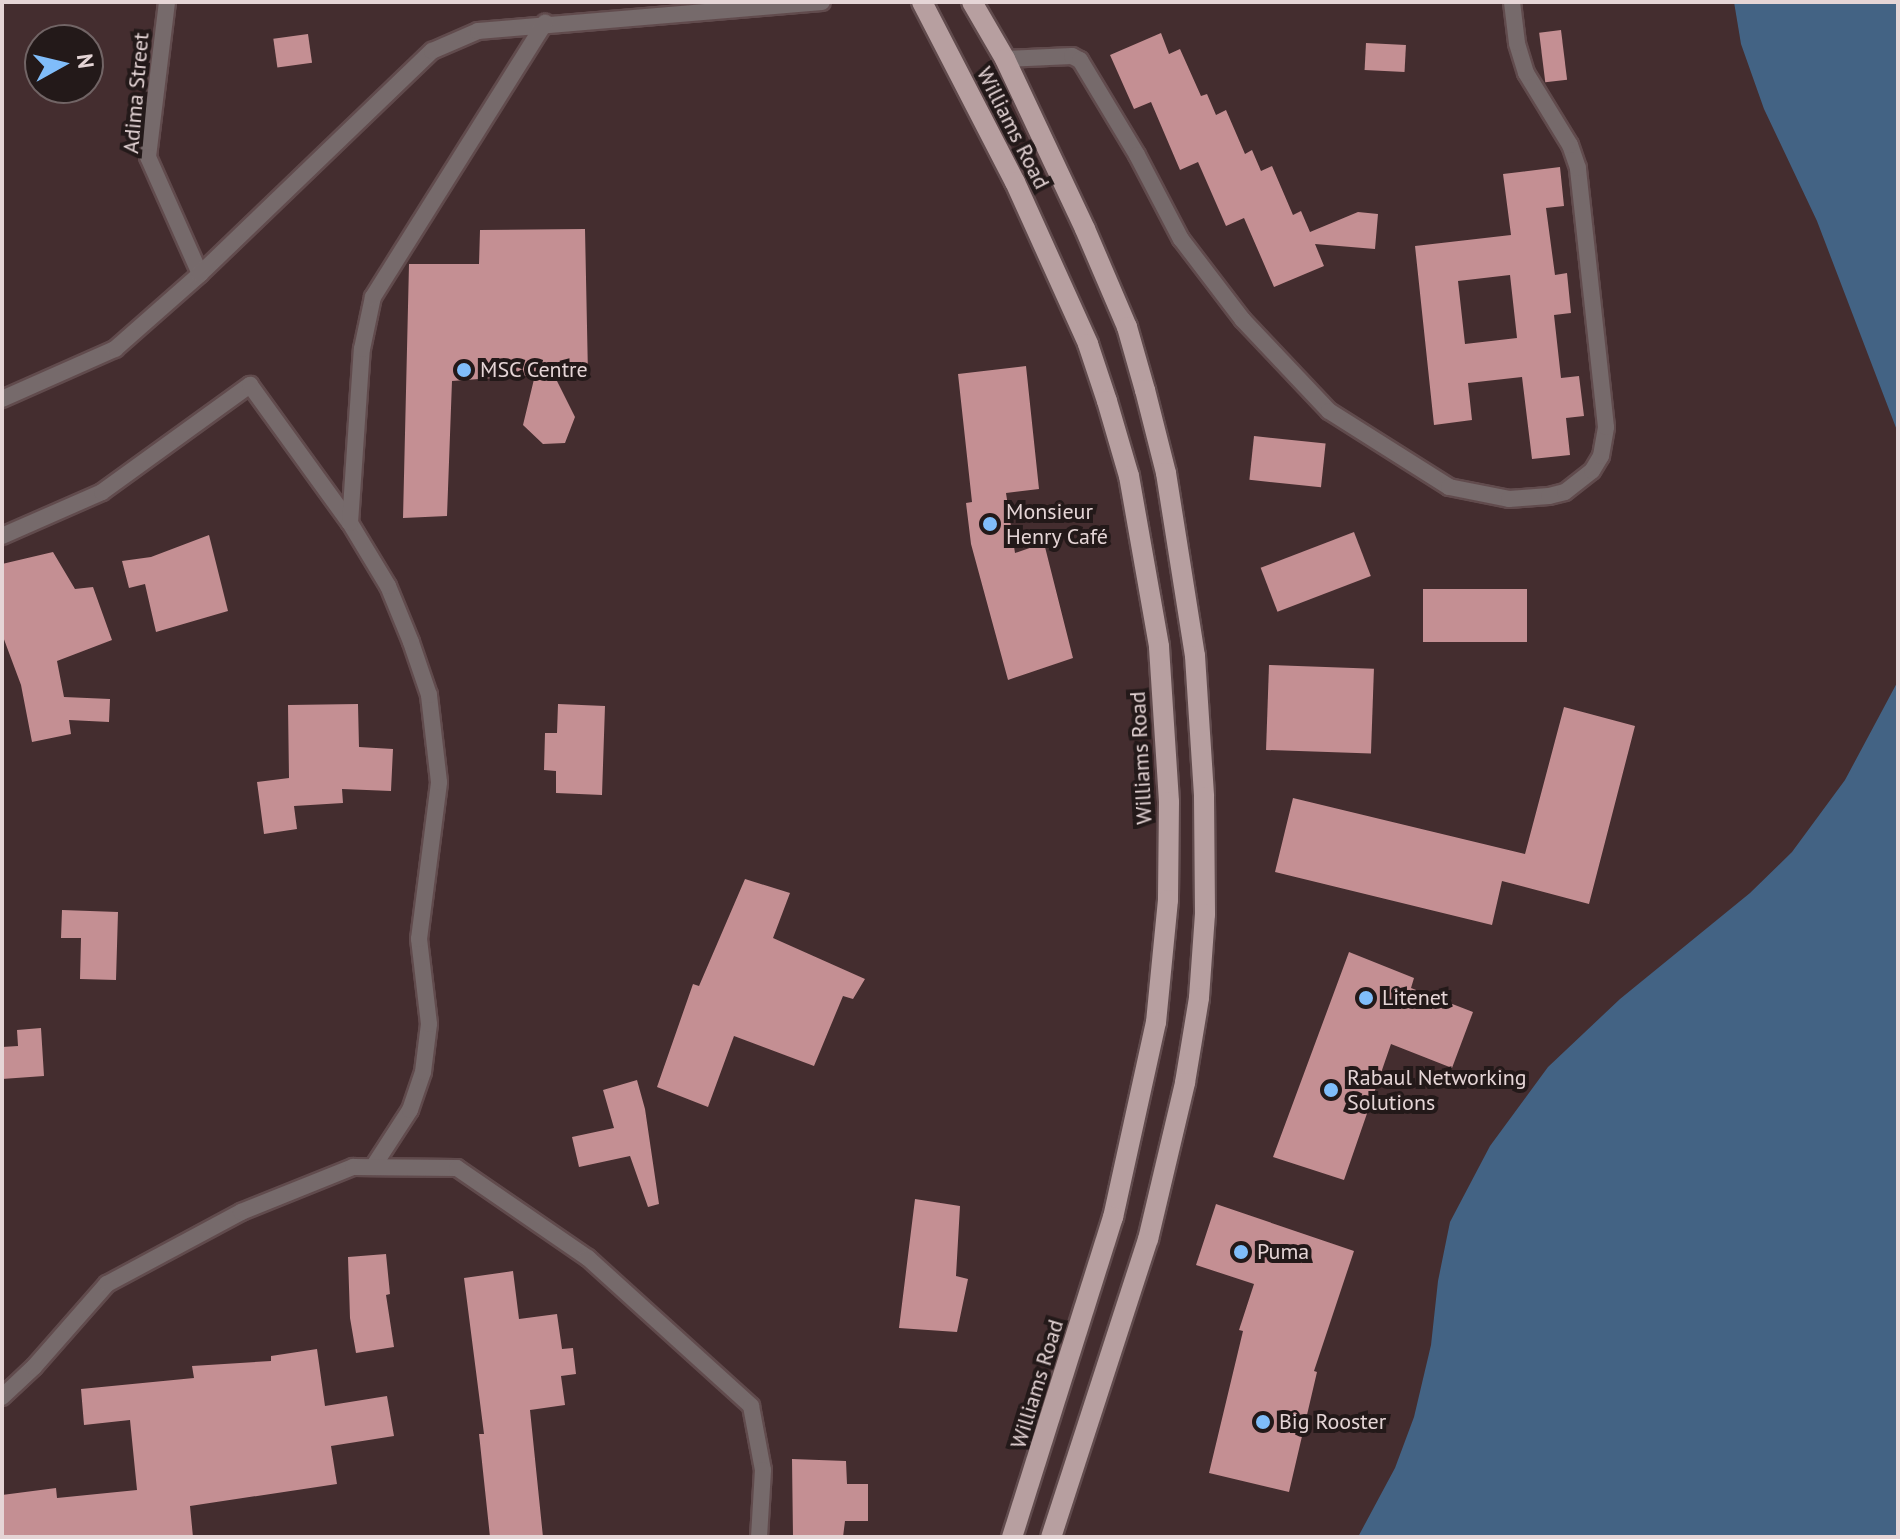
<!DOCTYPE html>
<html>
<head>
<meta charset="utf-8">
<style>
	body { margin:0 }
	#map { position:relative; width:1900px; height:1539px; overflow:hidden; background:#442d2f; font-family:"PT Sans",sans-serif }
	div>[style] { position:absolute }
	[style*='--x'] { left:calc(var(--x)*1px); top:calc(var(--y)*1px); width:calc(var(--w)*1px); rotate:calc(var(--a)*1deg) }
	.water>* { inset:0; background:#436384 }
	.building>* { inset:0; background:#c48f93; transform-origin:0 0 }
	.roads { filter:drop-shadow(2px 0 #614b4d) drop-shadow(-2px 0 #614b4d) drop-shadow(0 2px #614b4d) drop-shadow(0 -2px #614b4d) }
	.street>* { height:16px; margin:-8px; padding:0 8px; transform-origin:8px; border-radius:8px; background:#766a6b }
	.primary>* { height:20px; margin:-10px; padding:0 10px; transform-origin:10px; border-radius:10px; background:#b79fa0 }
	.dots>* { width:22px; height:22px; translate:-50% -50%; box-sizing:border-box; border:4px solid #231919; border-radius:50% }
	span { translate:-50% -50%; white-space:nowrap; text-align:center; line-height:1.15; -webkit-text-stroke:8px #231919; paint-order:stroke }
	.street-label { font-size:22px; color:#e5d5d6 }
	.poi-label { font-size:22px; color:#e5d5d6 }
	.left { translate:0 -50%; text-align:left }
	.frame { position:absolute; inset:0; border:4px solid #e5d5d6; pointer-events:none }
	.north { position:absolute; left:24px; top:24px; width:80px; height:80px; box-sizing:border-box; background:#231919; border:2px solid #716465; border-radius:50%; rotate:82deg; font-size:22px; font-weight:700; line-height:32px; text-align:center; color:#e5d5d6 }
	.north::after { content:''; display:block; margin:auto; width:28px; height:36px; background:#80bdfa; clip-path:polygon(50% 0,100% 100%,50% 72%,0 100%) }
</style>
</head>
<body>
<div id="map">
	<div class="water">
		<i style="clip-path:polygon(1734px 2px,1898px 2px,1898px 433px,1817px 221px,1764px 109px,1741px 44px)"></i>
		<i style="clip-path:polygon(1898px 681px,1898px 1537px,1358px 1537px,1395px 1468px,1414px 1417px,1431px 1345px,1438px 1281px,1450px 1222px,1490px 1146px,1548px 1067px,1620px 999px,1750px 893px,1792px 852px,1845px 780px)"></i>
	</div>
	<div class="building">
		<i style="left:1561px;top:30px;width:50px;height:22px;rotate:83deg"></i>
		<i style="clip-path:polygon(1161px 33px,1169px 54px,1180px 49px,1201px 96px,1207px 94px,1216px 115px,1226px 110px,1245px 154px,1252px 150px,1261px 171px,1272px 166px,1293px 215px,1301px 211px,1310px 232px,1358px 212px,1378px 214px,1375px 249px,1315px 244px,1324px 266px,1274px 287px,1244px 218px,1226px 226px,1198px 162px,1180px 170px,1151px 102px,1134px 109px,1110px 55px)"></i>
		<i style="left:308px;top:34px;width:29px;height:35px;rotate:82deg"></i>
		<i style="left:1366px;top:43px;width:40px;height:27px;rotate:3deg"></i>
		<i style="clip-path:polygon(evenodd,1560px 167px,1564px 206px,1546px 208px,1555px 275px,1567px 273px,1571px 313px,1554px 315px,1561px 378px,1579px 376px,1584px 416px,1566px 418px,1570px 455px,1532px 459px,1522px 377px,1468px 383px,1472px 420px,1434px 425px,1415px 246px,1511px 235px,1503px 174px,1560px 167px,1510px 275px,1517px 338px,1465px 344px,1458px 281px,1510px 275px)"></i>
		<i style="clip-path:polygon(585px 229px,588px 375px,557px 381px,575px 417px,565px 443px,543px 444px,523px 425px,535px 375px,452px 381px,447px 516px,403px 518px,409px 264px,479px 264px,480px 230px)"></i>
		<i style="clip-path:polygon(1026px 366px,1039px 489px,1006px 493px,1015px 553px,1044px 543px,1073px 658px,1008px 680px,971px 544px,966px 503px,972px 502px,958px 374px)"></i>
		<i style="left:1254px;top:436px;width:72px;height:44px;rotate:6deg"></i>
		<i style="left:1354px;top:532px;width:47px;height:100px;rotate:69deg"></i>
		<i style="clip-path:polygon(209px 535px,228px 611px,156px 632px,145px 584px,129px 588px,122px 561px,151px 557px)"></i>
		<i style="clip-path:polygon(53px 552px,75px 589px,93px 587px,112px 640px,57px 661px,64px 697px,110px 699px,109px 722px,69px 720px,71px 734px,32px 742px,21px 685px,2px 634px,2px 564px)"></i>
		<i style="left:1423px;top:589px;width:104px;height:53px"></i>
		<i style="left:1269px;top:665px;width:105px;height:85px;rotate:2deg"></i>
		<i style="clip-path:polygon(358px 704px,359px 747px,393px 749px,391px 791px,342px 789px,343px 803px,294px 806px,297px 829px,264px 834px,257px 782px,289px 778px,288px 705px)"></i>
		<i style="clip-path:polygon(558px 704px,605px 706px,602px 795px,556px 793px,556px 771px,544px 770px,545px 733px,557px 733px)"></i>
		<i style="clip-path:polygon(1564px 707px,1635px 726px,1589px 904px,1502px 881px,1492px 925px,1275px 872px,1293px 798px,1525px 854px)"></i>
		<i style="clip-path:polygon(745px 879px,790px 893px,773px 938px,865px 979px,853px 999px,843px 996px,814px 1066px,734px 1036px,708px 1107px,657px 1087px,693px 984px,699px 986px)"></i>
		<i style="clip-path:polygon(62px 910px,118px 912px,116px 980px,80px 979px,81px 938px,61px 938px)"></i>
		<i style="clip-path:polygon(1349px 952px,1414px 978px,1411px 988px,1473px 1012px,1452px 1068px,1391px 1044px,1344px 1180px,1273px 1157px)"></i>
		<i style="clip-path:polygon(41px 1028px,44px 1076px,2px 1079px,2px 1047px,18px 1046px,17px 1030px)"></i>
		<i style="clip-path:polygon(637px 1080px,645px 1109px,659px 1204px,648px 1207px,630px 1156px,579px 1167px,572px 1137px,614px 1128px,603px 1090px)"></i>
		<i style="clip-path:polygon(915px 1199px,960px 1206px,956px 1276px,968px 1279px,957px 1332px,899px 1328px)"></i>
		<i style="clip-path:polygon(1216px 1204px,1354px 1251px,1314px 1371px,1317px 1372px,1289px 1492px,1209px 1473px,1243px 1331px,1239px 1330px,1254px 1284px,1196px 1265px)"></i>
		<i style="clip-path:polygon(386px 1254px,390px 1294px,386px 1295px,394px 1347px,356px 1353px,350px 1318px,348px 1257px)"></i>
		<i style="clip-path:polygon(513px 1271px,519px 1319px,557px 1314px,562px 1349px,573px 1348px,576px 1374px,561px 1376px,565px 1405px,530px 1410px,543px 1537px,490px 1537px,479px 1434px,484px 1434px,464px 1278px)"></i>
		<i style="clip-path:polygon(317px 1349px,325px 1406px,387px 1396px,394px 1436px,331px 1446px,337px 1484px,190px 1506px,193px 1537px,2px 1537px,2px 1495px,56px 1488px,57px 1498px,137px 1490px,130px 1420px,84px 1425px,81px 1389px,194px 1378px,192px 1366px,271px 1361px,271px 1356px)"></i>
		<i style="clip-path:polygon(792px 1459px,846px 1461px,847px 1484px,868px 1484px,868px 1521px,845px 1521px,843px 1537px,793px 1537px)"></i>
	</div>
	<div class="roads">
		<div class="street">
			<i style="--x:167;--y:2;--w:156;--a:97"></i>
			<i style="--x:148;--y:157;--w:128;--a:66"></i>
			<i style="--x:1005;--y:59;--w:67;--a:-2.6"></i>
			<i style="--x:1072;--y:56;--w:9;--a:27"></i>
			<i style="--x:1080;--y:60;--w:111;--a:59"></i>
			<i style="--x:1137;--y:155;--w:95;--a:62.4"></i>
			<i style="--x:1181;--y:239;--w:102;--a:52.6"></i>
			<i style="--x:1243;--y:320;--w:125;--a:46.6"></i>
			<i style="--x:1329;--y:411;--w:142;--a:32.3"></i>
			<i style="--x:1449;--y:487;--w:61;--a:11.3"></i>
			<i style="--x:1509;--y:499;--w:40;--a:-4.3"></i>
			<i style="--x:1549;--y:496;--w:16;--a:-14"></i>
			<i style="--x:1565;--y:492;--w:34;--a:-38"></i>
			<i style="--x:1592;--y:471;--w:17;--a:-59"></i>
			<i style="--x:1601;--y:456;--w:29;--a:-80"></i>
			<i style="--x:1606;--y:427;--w:261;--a:-96.2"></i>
			<i style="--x:1578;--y:168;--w:24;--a:-109"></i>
			<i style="--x:1570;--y:145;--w:84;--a:-121.4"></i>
			<i style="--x:1526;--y:73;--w:31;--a:-107"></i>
			<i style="--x:1517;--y:43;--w:41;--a:-97"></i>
			<i style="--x:2;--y:399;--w:124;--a:-23.9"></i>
			<i style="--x:115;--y:349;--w:113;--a:-41.4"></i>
			<i style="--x:200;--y:274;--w:322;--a:-43.9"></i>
			<i style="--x:432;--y:51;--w:50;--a:-23.5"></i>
			<i style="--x:478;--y:31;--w:345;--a:-4.8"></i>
			<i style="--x:2;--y:536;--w:109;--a:-23.7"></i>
			<i style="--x:102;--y:492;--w:183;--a:-35.9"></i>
			<i style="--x:250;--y:385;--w:170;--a:54.1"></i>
			<i style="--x:373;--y:1167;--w:68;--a:-57"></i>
			<i style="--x:410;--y:1110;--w:40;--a:-71.1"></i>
			<i style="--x:423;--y:1072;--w:48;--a:-82.9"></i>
			<i style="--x:429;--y:1024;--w:86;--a:-96.7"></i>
			<i style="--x:419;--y:939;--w:158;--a:-82.7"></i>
			<i style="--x:439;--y:782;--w:88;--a:-96.6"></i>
			<i style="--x:429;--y:695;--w:56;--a:-108.8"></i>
			<i style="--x:411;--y:642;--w:61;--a:-112.3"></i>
			<i style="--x:388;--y:586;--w:74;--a:-121.1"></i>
			<i style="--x:350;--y:523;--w:174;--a:-86.1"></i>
			<i style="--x:362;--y:349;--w:53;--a:-78.1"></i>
			<i style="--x:373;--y:297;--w:324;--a:-57.9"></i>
			<i style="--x:2;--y:1397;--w:44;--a:-43.2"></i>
			<i style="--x:34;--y:1367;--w:111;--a:-48.7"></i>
			<i style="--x:107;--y:1284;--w:152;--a:-28.2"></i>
			<i style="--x:241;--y:1212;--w:121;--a:-21.9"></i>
			<i style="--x:353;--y:1167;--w:104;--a:0.6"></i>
			<i style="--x:457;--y:1168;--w:159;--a:34.5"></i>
			<i style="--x:588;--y:1258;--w:220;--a:42.2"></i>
			<i style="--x:751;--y:1406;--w:65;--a:79.4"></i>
			<i style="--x:763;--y:1470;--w:67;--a:93.4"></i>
		</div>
		<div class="primary">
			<i style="--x:922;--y:2;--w:203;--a:62.7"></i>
			<i style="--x:1015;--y:182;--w:178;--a:65.7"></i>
			<i style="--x:1088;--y:344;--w:60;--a:71.6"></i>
			<i style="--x:1107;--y:401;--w:78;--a:73.7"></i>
			<i style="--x:1129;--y:476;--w:174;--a:80"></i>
			<i style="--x:1159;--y:647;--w:155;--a:86.3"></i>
			<i style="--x:1169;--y:802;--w:98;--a:90.6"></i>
			<i style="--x:1168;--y:900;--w:123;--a:95.6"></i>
			<i style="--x:1156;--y:1022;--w:200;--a:102.4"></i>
			<i style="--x:1113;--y:1217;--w:336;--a:107.5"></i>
			<i style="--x:972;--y:2;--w:66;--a:59.9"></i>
			<i style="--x:1005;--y:59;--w:188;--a:64.8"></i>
			<i style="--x:1085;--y:229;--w:107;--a:66.8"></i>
			<i style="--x:1127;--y:327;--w:66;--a:74.1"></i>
			<i style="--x:1145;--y:390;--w:86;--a:75.8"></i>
			<i style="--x:1166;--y:473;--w:185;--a:81"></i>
			<i style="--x:1195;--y:656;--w:141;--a:86.3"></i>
			<i style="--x:1204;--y:797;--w:117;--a:89.5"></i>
			<i style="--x:1205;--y:914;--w:84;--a:94.1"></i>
			<i style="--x:1199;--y:998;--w:86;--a:99.4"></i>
			<i style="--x:1185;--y:1083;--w:160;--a:103.3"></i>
			<i style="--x:1148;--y:1239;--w:313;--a:108"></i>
		</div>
	</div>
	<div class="dots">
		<i style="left:464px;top:370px;background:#80bdfa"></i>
		<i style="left:990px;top:524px;background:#80bdfa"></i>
		<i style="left:1366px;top:998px;background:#80bdfa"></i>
		<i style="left:1331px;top:1090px;background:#80bdfa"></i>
		<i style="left:1241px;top:1252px;background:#80bdfa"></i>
		<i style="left:1263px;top:1422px;background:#80bdfa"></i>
	</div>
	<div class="street-label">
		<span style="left:136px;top:93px;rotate:-85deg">Adima Street</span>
		<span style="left:1013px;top:128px;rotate:63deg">Williams Road</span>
		<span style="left:1141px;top:758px;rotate:-93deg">Williams Road</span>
		<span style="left:1037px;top:1384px;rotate:-73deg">Williams Road</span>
	</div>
	<div class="poi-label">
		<span class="left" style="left:480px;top:370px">MSC Centre</span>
		<span class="left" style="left:1006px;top:524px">Monsieur<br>Henry Café</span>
		<span class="left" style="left:1382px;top:998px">Litenet</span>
		<span class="left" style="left:1347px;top:1090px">Rabaul Networking<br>Solutions</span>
		<span class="left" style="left:1257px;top:1252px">Puma</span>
		<span class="left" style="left:1279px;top:1422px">Big Rooster</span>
	</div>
	<div class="frame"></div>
	<div class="north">N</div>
</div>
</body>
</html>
